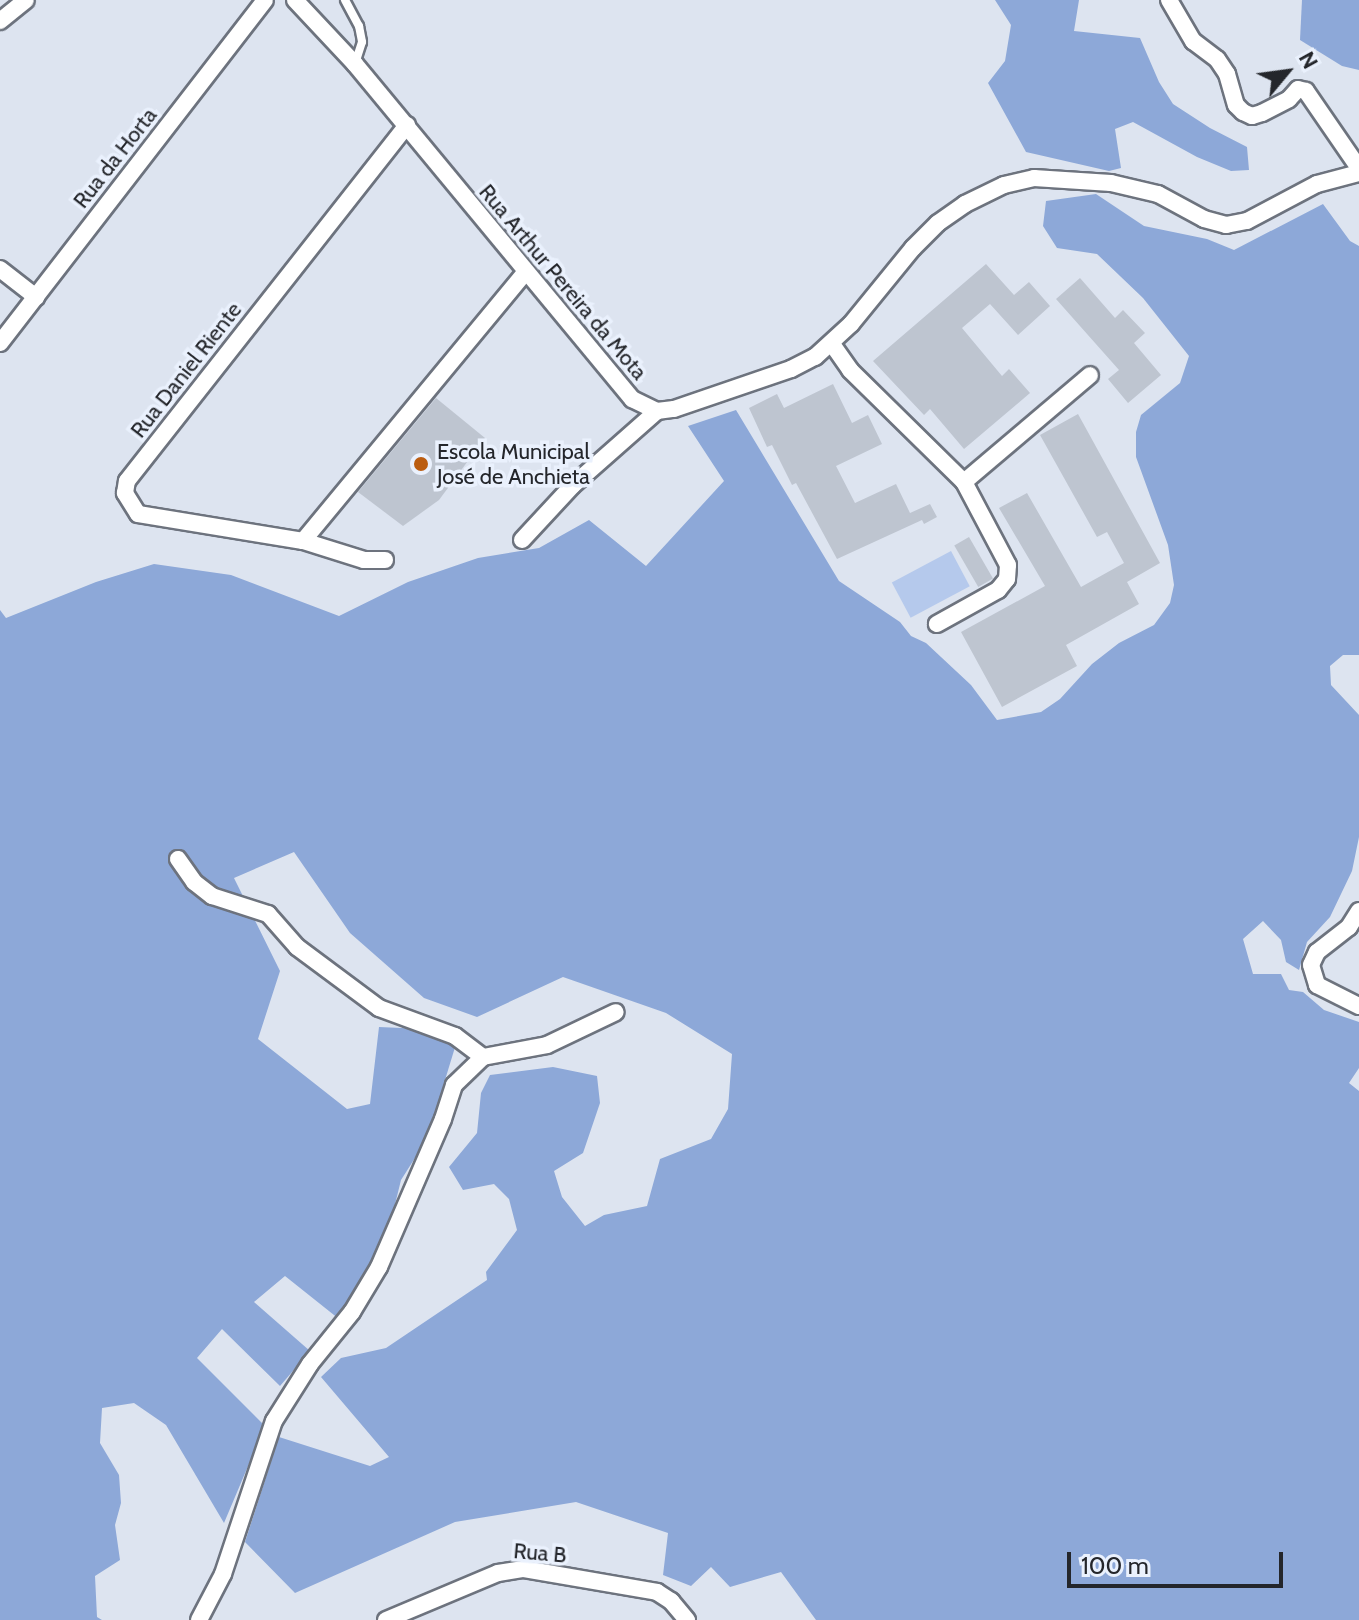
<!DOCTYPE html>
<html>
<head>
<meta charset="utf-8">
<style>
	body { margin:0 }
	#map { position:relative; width:1359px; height:1620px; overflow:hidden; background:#dde4f0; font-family:Cabin,sans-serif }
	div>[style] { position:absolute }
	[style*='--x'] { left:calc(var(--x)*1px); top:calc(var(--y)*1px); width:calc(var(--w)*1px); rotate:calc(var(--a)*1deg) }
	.green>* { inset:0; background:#b5c9ec; transform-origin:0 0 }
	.forest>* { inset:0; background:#8da8d8 }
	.building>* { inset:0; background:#bec5d0; transform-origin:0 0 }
	.roads { filter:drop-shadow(2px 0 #6d737e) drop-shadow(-2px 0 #6d737e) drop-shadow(0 2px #6d737e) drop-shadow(0 -2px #6d737e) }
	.lane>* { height:8px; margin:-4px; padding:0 4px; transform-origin:4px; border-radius:4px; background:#fff }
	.street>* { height:16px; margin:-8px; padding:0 8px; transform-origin:8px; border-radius:8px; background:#fff }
	.dots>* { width:22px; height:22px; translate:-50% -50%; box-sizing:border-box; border:4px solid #eaf1fd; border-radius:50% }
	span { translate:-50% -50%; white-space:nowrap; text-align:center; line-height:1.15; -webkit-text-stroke:7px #eaf1fd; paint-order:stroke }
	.street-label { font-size:22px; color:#24262b }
	.poi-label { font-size:22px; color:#24262b }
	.left { translate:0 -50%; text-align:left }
	.north { position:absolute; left:1247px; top:32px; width:80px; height:80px; -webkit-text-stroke:6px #eaf1fd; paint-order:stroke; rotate:61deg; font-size:22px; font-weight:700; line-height:32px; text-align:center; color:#24262b }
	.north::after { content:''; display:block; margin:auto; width:28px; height:36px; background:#24262b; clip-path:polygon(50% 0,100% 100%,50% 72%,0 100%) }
	.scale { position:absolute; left:1067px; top:1552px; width:216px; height:36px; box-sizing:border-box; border:4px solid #24262b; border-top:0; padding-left:10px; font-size:24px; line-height:28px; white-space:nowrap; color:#24262b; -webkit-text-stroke:6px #eaf1fd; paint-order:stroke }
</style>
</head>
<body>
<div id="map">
	<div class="green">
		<i style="left:951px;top:551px;width:40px;height:67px;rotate:62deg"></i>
	</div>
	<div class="forest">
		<i style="clip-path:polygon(995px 0,1079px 0,1074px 31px,1140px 38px,1159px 82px,1173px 104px,1210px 128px,1247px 147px,1249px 170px,1231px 171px,1197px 157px,1133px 122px,1115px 129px,1121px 168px,1109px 171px,1026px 152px,988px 83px,1005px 61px,1011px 25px)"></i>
		<i style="clip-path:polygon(1302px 0,1359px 0,1359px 70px,1342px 66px,1300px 40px)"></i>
		<i style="clip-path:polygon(1096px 194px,1144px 226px,1207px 239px,1234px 250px,1323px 204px,1350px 241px,1359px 246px,1359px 655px,1343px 655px,1330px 666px,1331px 685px,1359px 715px,1359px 837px,1352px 871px,1330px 917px,1307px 942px,1299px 970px,1286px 962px,1281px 940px,1263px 921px,1243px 939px,1253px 974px,1281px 974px,1289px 990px,1303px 992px,1324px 1010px,1359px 1022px,1359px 1068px,1349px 1083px,1359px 1091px,1359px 1620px,816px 1620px,781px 1572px,730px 1587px,711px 1567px,691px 1586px,663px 1575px,668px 1533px,576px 1502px,455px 1522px,295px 1593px,245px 1542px,279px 1437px,370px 1466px,389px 1457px,321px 1377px,341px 1358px,386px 1348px,487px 1280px,486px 1272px,517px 1230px,509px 1199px,494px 1184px,463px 1190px,449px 1167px,477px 1133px,481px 1093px,490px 1075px,553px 1067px,597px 1076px,600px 1103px,583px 1153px,554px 1171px,562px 1197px,585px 1226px,604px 1215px,647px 1206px,660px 1159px,711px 1139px,728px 1109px,732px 1054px,666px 1013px,563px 977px,477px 1017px,424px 998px,350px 933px,294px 852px,234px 878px,280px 971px,258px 1039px,347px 1109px,370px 1104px,379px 1027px,424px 1029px,456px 1044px,427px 1139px,401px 1180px,387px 1237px,339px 1319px,285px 1276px,254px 1302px,310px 1351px,280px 1386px,222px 1329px,197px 1358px,265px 1426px,224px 1523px,166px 1425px,134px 1403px,102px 1408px,100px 1443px,119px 1475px,121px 1503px,115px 1525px,120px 1560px,95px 1576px,97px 1617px,102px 1620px,0 1620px,0 610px,6px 618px,96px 582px,154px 564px,231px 575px,339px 616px,408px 582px,478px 558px,539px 548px,589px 520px,646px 566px,724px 481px,688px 426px,736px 410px,839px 581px,900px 622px,911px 636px,926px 643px,971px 685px,997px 720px,1041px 712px,1060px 699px,1092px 664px,1119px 643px,1154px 625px,1170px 603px,1174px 585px,1168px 545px,1136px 457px,1136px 432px,1141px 415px,1180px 383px,1189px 356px,1143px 298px,1097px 254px,1057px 248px,1043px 226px,1046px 201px)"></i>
	</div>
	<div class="building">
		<i style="clip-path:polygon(986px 264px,1014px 295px,1029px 282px,1050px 306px,1018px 335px,990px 304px,962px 328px,1002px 376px,1009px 369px,1030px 393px,964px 449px,930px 409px,924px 415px,873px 361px)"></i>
		<i style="clip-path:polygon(1080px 278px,1115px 318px,1123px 310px,1145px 333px,1134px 343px,1161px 375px,1128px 403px,1108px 379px,1119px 370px,1056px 299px)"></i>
		<i style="clip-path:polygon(833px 384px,852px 423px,868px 415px,882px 444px,836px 466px,855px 503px,896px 484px,910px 513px,930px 504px,937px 517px,924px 524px,922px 520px,837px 559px,796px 483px,792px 485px,772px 445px,767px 447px,749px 408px,777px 394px,784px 408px)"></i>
		<i style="clip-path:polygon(436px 398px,485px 438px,439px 500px,403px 526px,358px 492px)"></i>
		<i style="clip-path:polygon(1078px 414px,1160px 563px,1127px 582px,1139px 604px,1066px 645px,1077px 666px,1002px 707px,961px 632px,1045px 586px,999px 508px,1027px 493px,1081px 587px,1124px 563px,1107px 532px,1097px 537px,1040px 435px)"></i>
		<i style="left:969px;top:537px;width:48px;height:17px;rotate:60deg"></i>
	</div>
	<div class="roads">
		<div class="lane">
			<i style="--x:345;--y:0;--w:30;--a:62"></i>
			<i style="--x:359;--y:26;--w:16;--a:79"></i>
			<i style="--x:362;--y:42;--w:22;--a:108"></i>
		</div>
		<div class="street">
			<i style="--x:295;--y:0;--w:88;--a:46.8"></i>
			<i style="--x:355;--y:64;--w:435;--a:50.4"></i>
			<i style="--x:632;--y:399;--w:28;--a:26"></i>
			<i style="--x:657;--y:411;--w:17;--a:-7"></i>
			<i style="--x:674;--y:409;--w:124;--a:-18.9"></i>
			<i style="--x:791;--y:369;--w:27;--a:-27"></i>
			<i style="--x:815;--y:357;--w:49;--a:-42.5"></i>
			<i style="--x:851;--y:324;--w:98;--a:-50.8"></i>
			<i style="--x:913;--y:248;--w:35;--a:-45"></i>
			<i style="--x:938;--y:223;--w:33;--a:-35"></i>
			<i style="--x:965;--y:204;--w:43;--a:-26"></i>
			<i style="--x:1004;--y:185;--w:31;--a:-13"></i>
			<i style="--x:1034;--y:178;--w:77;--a:3.7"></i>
			<i style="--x:1111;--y:183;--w:48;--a:13.2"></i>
			<i style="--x:1158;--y:194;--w:52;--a:28.5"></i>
			<i style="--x:1204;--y:219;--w:23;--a:15"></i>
			<i style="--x:1226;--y:225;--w:21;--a:-11"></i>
			<i style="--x:1247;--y:221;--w:79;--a:-27.9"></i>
			<i style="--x:1317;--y:184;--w:43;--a:-14.7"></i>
			<i style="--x:1169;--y:0;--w:48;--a:59.7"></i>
			<i style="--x:1193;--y:41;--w:30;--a:37"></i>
			<i style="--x:1217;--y:59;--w:18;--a:56"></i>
			<i style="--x:1227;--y:74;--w:32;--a:74"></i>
			<i style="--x:1236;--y:105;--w:10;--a:45"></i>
			<i style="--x:1243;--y:112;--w:10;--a:24"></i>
			<i style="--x:1252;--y:116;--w:10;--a:-17"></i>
			<i style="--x:1262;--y:113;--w:30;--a:-27"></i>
			<i style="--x:1289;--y:99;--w:13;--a:-48"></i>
			<i style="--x:1298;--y:89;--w:8;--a:14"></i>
			<i style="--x:1306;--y:91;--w:93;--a:55.5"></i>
			<i style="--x:0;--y:21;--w:33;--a:-39"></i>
			<i style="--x:0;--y:269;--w:46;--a:37.9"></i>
			<i style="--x:0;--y:343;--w:433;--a:-52.3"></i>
			<i style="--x:832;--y:344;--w:32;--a:55"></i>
			<i style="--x:850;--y:370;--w:160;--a:44.5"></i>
			<i style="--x:964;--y:482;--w:94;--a:62.1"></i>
			<i style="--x:1008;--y:565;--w:14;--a:94"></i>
			<i style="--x:1007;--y:579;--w:14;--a:129"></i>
			<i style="--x:998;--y:590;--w:70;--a:150.9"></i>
			<i style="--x:964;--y:482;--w:165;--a:-40.3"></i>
			<i style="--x:522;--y:540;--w:74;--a:-47.2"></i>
			<i style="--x:572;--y:486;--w:113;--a:-41.4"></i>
			<i style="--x:303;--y:541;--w:348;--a:-50.4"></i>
			<i style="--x:385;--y:560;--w:21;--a:180"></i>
			<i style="--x:364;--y:560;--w:64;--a:-162.7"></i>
			<i style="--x:303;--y:541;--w:167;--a:-170.7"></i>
			<i style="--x:138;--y:514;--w:25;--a:-122"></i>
			<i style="--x:125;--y:493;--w:12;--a:-81"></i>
			<i style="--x:127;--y:481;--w:453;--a:-51.8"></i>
			<i style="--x:178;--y:859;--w:28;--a:55"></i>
			<i style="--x:194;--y:882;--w:23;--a:38"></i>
			<i style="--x:212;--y:896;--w:59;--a:17.8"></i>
			<i style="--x:268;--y:914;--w:44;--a:48.7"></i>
			<i style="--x:297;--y:947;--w:102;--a:36.6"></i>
			<i style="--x:379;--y:1008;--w:81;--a:20.2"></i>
			<i style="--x:455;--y:1036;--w:35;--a:37"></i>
			<i style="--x:1359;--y:911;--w:19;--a:122"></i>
			<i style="--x:1349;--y:927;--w:41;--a:142"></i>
			<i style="--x:1317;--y:952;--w:14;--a:115"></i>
			<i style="--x:1311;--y:965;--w:21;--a:73"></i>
			<i style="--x:1317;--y:985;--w:47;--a:26.6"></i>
			<i style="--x:199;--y:1620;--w:52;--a:-62.4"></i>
			<i style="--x:223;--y:1574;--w:161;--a:-71.6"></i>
			<i style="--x:274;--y:1421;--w:67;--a:-57.7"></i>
			<i style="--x:310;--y:1364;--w:67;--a:-51.1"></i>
			<i style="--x:352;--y:1312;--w:52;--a:-59"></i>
			<i style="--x:379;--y:1267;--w:161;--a:-66.6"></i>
			<i style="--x:443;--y:1119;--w:36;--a:-72"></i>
			<i style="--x:454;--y:1085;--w:40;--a:-44"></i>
			<i style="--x:483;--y:1057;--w:65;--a:-10.6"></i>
			<i style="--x:547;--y:1045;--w:76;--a:-25.6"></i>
			<i style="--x:386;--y:1620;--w:121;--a:-22.8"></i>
			<i style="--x:498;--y:1573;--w:26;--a:-9"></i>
			<i style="--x:524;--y:1569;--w:135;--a:9.8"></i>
			<i style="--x:657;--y:1592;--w:17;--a:33"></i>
			<i style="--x:671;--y:1601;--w:25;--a:50"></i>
		</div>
	</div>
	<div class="dots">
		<i style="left:421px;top:464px;background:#bb5d11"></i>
	</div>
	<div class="street-label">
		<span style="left:115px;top:158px;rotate:-52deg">Rua da Horta</span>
		<span style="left:563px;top:282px;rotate:50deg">Rua Arthur Pereira da Mota</span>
		<span style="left:186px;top:370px;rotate:-52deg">Rua Daniel Riente</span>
		<span style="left:540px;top:1553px;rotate:5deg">Rua B</span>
	</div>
	<div class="poi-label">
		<span class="left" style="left:437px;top:464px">Escola Municipal<br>José de Anchieta</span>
	</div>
	<div class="north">N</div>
	<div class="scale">100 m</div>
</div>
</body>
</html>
